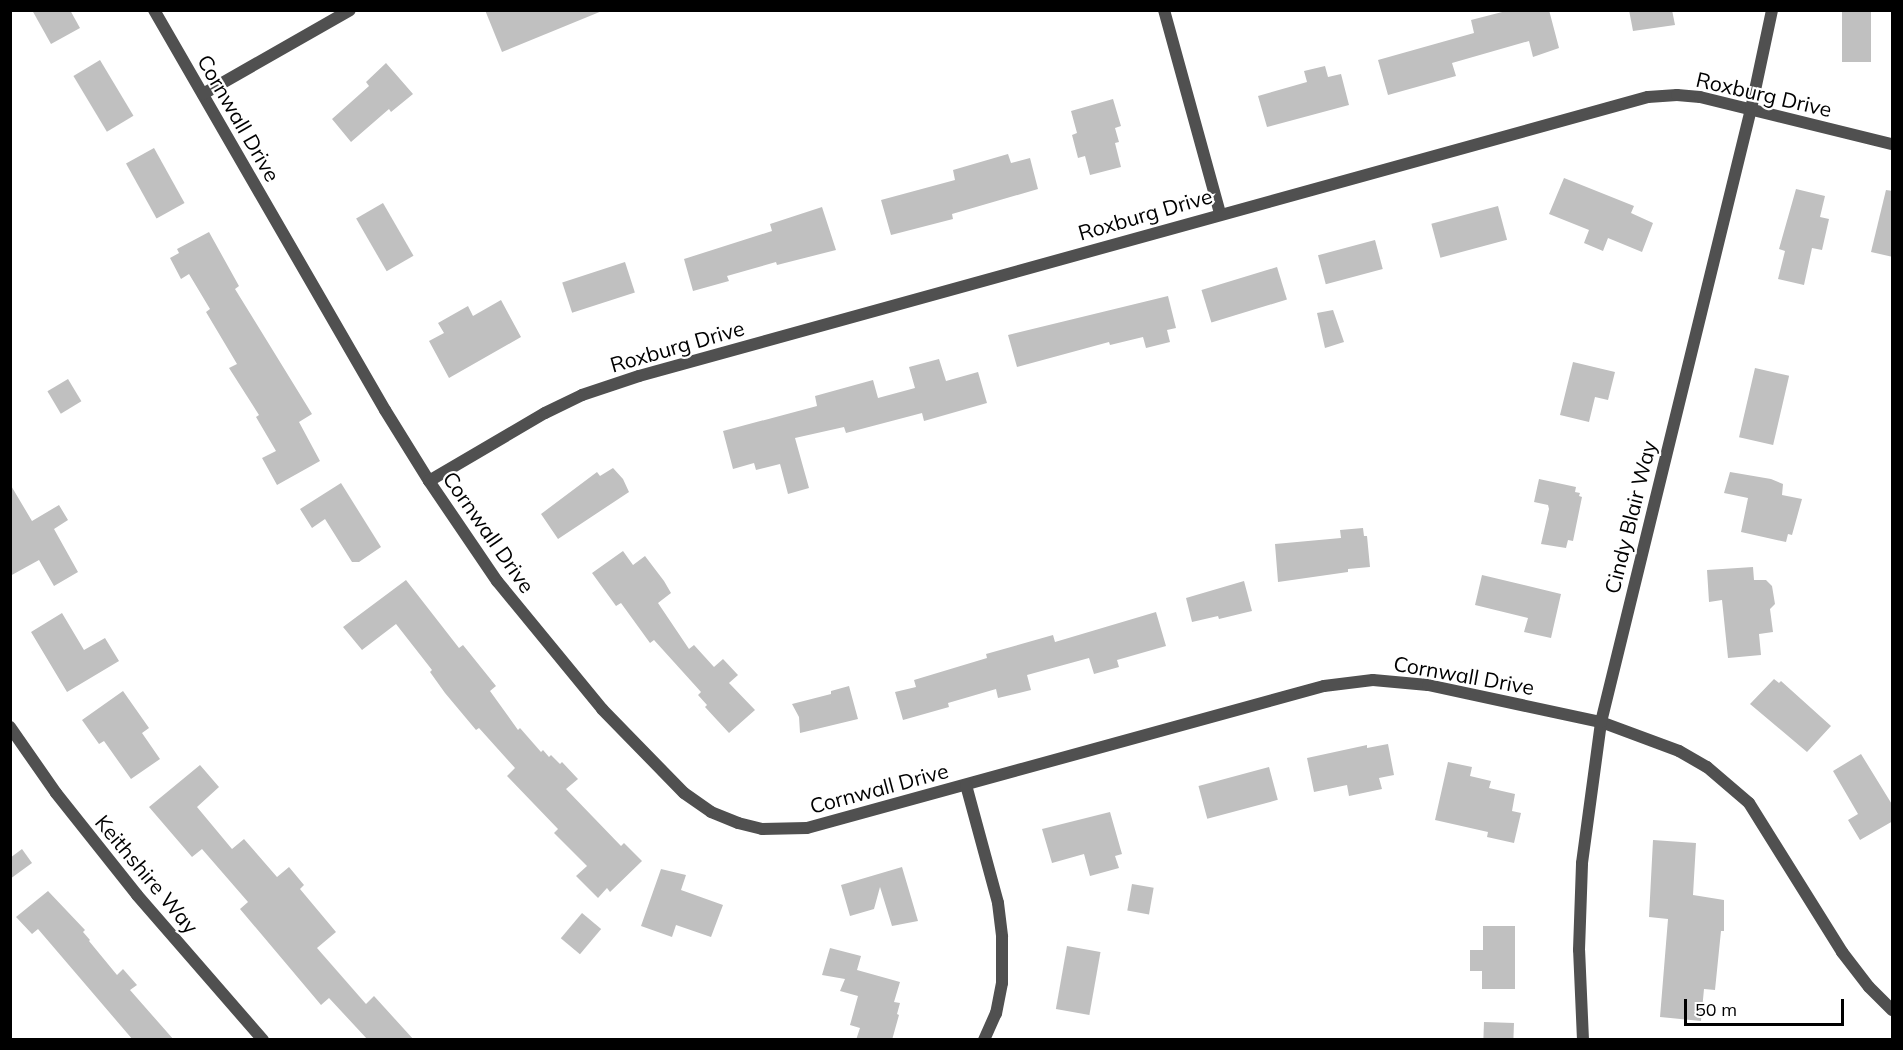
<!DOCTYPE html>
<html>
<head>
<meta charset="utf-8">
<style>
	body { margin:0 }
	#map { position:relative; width:1903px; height:1050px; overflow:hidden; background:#fff; font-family:Mulish,sans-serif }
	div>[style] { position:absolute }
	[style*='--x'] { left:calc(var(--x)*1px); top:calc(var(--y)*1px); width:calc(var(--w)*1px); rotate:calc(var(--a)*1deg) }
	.building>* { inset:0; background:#c0c0c0; transform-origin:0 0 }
	.street>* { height:12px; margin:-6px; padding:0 6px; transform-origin:6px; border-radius:6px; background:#505050 }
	span { translate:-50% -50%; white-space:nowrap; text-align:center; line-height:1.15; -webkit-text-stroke:4.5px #fff; paint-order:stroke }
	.street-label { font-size:21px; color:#000 }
	.frame { position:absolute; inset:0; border:12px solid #000; pointer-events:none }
	.scale { position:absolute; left:1684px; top:999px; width:160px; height:27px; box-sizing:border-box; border:3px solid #000; border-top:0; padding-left:8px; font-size:18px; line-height:21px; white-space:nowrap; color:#000; -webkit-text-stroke:4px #fff; paint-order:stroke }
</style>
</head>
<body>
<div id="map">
	<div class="building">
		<i style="clip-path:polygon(32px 10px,70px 10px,80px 28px,51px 44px)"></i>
		<i style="clip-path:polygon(485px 10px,602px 10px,602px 11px,502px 52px)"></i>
		<i style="clip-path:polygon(1510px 10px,1549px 10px,1559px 48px,1533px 57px,1529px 41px,1452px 63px,1456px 76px,1388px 95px,1378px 60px,1474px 33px,1471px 20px)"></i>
		<i style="clip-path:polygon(1629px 10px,1672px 10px,1675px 25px,1633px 31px)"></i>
		<i style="left:1842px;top:10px;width:29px;height:52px"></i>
		<i style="left:100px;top:60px;width:65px;height:31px;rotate:59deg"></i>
		<i style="clip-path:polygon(386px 63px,413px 94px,391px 112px,389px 109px,351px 142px,332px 119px,369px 86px,366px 82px)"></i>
		<i style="clip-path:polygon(1325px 66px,1328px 77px,1341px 74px,1349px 105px,1267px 127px,1258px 96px,1307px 82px,1304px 71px)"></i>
		<i style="clip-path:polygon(1113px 99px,1121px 126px,1115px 128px,1119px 142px,1115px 143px,1121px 167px,1090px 175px,1085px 156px,1078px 158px,1072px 135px,1077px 133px,1071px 111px)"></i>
		<i style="left:154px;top:148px;width:63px;height:32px;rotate:61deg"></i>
		<i style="clip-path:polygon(1008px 154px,1011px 163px,1030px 158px,1038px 189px,952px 214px,953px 219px,891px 235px,881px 200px,955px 180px,953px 170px)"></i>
		<i style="clip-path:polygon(1564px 178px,1634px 206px,1631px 213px,1653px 223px,1642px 252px,1608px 238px,1603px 251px,1584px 243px,1589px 230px,1549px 214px)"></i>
		<i style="clip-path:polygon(1796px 189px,1825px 196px,1820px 217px,1829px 219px,1822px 250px,1812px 248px,1804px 285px,1778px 279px,1785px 251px,1779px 249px)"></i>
		<i style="clip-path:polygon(1886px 190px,1893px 191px,1893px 257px,1871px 252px)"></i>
		<i style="left:383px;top:203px;width:61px;height:31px;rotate:60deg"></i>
		<i style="left:1498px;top:206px;width:35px;height:69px;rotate:75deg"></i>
		<i style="clip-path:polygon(822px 207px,836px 250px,777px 265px,776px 262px,727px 276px,729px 281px,693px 291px,684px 259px,772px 231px,770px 224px)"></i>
		<i style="clip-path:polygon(209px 232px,239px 286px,235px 289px,312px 414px,299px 422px,320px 461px,277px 485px,262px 458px,276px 451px,256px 417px,259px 415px,229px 368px,237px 364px,206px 312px,210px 309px,189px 274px,181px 279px,170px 258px,179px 253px,177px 249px)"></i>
		<i style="left:1375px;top:240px;width:30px;height:59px;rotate:75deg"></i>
		<i style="left:625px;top:262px;width:32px;height:66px;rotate:72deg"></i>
		<i style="left:1277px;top:267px;width:34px;height:79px;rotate:73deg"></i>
		<i style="clip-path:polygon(1168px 296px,1176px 328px,1167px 330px,1170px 342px,1146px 348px,1143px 337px,1110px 345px,1109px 342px,1017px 367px,1008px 335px)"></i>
		<i style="clip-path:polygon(501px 300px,521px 337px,449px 378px,429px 341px,444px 333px,438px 323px,468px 306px,473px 316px)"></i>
		<i style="clip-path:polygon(1333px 310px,1344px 342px,1325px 348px,1317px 313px)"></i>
		<i style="clip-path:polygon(939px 359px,946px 381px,978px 372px,987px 403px,924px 421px,922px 413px,846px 433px,844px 427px,795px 438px,809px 488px,788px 494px,780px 464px,756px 470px,754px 463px,733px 469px,723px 431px,817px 406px,815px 396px,873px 380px,878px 398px,915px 388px,909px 367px)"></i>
		<i style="clip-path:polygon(1573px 362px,1615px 372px,1608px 400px,1595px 397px,1589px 422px,1560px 415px)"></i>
		<i style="left:1755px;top:368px;width:35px;height:71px;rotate:13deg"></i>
		<i style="left:68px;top:379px;width:26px;height:24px;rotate:59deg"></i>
		<i style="clip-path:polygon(613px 468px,623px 479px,629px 492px,558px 539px,541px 514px,597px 472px,600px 476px)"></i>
		<i style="clip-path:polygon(1730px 472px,1771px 479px,1783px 484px,1782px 495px,1802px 499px,1792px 535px,1788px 534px,1786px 542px,1741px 532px,1748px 498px,1724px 493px)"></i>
		<i style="clip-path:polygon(1539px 479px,1576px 487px,1575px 492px,1580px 493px,1579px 496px,1582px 497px,1573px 541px,1568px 540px,1566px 548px,1541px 544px,1549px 509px,1548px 505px,1534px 502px)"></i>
		<i style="clip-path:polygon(341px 483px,381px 547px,359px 562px,352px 562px,325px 519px,312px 528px,300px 509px)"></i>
		<i style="clip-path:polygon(10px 484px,32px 521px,59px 505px,68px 520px,54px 529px,78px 572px,54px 586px,39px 560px,10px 576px)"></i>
		<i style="clip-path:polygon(1363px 528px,1364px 536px,1367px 536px,1370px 567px,1348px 569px,1348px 572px,1278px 582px,1275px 544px,1341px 538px,1340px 530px)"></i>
		<i style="clip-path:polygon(623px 551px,633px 565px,645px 556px,664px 581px,671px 593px,658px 603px,689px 649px,694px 645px,714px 667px,723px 659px,738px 675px,729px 683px,755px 710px,729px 733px,705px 707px,707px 705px,698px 695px,701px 692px,654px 640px,650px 643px,621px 603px,616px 606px,592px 573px)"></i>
		<i style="clip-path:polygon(1753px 567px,1754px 580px,1766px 580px,1772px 586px,1775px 604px,1770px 609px,1773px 632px,1759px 634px,1761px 655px,1728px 658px,1722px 600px,1709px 602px,1707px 570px)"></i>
		<i style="clip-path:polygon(1482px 575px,1561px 594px,1551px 638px,1524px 632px,1528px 618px,1475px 605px)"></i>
		<i style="clip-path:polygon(406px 580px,459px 648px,463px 645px,496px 686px,490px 691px,518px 730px,520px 728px,541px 752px,543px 750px,549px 757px,551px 755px,560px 764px,562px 762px,578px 779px,566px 789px,621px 846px,624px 843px,642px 861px,610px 892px,607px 888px,598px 898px,576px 876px,587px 866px,554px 833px,558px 829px,507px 776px,515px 768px,479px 728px,476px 730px,445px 693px,430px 672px,432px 670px,396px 624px,362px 650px,343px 627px)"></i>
		<i style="clip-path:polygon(1244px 581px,1252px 611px,1219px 619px,1218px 616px,1192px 622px,1186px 598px)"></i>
		<i style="clip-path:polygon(1156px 612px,1166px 646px,1117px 660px,1119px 667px,1094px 674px,1089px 658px,1027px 675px,1031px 690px,998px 698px,996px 689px,948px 703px,949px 707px,903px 720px,895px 692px,916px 687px,914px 680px,987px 658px,986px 654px,1053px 635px,1055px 642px)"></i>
		<i style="clip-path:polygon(62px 613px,84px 650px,105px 638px,119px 661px,67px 692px,31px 632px)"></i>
		<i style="clip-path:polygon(1774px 679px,1779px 683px,1781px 681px,1831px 726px,1807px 752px,1750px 704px)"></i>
		<i style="clip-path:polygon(849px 686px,858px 719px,800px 733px,799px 717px,792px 704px,831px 694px,831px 691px)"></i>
		<i style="clip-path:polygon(123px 691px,149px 728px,142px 733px,160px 759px,131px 779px,104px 741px,99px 744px,82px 720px)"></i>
		<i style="clip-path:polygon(1388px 744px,1394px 775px,1379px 778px,1382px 789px,1349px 796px,1347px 785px,1314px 792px,1307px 758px,1367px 745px,1367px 748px)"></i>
		<i style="clip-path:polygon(1861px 754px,1893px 806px,1893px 821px,1860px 840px,1848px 820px,1858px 814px,1833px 771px)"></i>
		<i style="clip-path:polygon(1448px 762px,1472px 767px,1470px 776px,1491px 781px,1489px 788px,1515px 794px,1512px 811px,1521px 813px,1514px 843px,1487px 837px,1488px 832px,1435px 820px)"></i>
		<i style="clip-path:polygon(200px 765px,219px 787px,197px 807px,232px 849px,244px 839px,277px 877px,289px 867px,304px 885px,300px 889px,336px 932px,317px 948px,366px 1004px,374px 996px,414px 1040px,368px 1040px,329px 998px,321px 1005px,240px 909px,248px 902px,202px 849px,192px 857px,149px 807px)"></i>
		<i style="left:1269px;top:767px;width:34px;height:73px;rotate:75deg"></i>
		<i style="clip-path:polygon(1110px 812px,1122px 854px,1115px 856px,1119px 868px,1090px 876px,1084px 854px,1052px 863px,1042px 829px)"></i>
		<i style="clip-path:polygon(1653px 840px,1696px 843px,1693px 895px,1724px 900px,1724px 931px,1721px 931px,1715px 990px,1704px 989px,1701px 1021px,1660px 1017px,1668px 919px,1649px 917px)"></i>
		<i style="clip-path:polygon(22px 849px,32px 863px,10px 879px,10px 858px)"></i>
		<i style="clip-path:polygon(902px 867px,918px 921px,892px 926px,880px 887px,874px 909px,850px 916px,841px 885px)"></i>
		<i style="clip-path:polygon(661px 869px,686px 875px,681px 890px,723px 905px,711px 937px,676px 925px,672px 937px,641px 926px)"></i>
		<i style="left:1132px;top:884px;width:22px;height:27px;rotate:10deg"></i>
		<i style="clip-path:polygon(48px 891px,85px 930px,83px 932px,90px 940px,89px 941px,117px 975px,123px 969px,137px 985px,130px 990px,174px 1040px,133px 1040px,38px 929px,32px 934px,16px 917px)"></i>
		<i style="left:582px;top:913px;width:25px;height:33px;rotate:40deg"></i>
		<i style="clip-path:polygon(1483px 926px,1515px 926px,1515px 989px,1482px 989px,1482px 971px,1470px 971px,1470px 950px,1483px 950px)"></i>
		<i style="left:1067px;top:946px;width:34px;height:64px;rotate:10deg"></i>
		<i style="clip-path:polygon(830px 948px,861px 956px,857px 970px,900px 982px,894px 1002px,900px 1003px,897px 1014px,899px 1015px,892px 1040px,856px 1040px,860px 1028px,850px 1025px,858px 996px,840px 991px,845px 979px,822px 975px)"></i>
		<i style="left:1484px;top:1022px;width:30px;height:18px;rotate:2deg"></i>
	</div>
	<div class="street">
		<i style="--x:154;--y:10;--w:462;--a:60"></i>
		<i style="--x:385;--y:410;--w:84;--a:58.2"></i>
		<i style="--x:429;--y:481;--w:121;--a:55.8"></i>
		<i style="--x:497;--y:581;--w:166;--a:50.6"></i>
		<i style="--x:602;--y:709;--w:117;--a:45.7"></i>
		<i style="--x:684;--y:793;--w:33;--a:35"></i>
		<i style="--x:711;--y:812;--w:29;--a:22"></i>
		<i style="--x:738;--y:823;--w:25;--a:14"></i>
		<i style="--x:762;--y:829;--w:45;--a:-1.3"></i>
		<i style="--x:807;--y:828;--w:536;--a:-15.36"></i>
		<i style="--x:1324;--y:686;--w:49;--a:-7"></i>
		<i style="--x:1373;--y:680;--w:55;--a:5.2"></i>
		<i style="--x:1428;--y:685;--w:177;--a:12.1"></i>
		<i style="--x:1601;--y:722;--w:83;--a:20.4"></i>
		<i style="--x:1679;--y:751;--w:32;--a:30"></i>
		<i style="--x:1707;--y:767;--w:55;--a:40.6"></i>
		<i style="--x:1749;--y:803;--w:176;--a:58"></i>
		<i style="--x:1842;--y:952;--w:44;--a:52.4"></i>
		<i style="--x:1869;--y:987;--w:33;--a:45"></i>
		<i style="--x:1164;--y:10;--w:211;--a:74.6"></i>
		<i style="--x:203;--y:94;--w:169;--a:-29.7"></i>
		<i style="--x:429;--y:481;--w:134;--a:-30.4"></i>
		<i style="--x:545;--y:413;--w:41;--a:-25.9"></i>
		<i style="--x:582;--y:395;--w:60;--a:-18.4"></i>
		<i style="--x:639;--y:376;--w:1047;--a:-15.46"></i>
		<i style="--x:1648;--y:97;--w:29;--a:-4"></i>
		<i style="--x:1677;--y:95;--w:23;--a:5"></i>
		<i style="--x:1700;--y:97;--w:198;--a:13.8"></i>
		<i style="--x:10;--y:727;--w:80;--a:55.1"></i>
		<i style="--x:56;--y:793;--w:130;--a:51.5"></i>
		<i style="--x:137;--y:895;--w:192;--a:49"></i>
		<i style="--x:966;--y:785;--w:122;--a:74.8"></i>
		<i style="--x:998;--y:903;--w:34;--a:83"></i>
		<i style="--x:1002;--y:937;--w:46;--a:90"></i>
		<i style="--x:1002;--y:983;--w:31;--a:101"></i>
		<i style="--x:996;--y:1013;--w:30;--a:114"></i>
		<i style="--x:1583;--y:1040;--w:90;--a:-92.5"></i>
		<i style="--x:1579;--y:950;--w:87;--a:-88"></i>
		<i style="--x:1582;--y:863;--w:142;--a:-82.3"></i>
		<i style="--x:1601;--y:722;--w:631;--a:-76.25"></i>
		<i style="--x:1751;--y:109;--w:101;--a:-78"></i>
	</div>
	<div class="street-label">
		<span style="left:1764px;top:94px;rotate:13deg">Roxburg Drive</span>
		<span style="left:239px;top:118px;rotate:60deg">Cornwall Drive</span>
		<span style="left:1145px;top:214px;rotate:-16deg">Roxburg Drive</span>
		<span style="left:677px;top:346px;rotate:-16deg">Roxburg Drive</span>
		<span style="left:1630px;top:517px;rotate:-76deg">Cindy Blair Way</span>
		<span style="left:489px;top:532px;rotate:55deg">Cornwall Drive</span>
		<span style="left:1464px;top:675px;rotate:10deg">Cornwall Drive</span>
		<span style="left:879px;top:788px;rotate:-15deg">Cornwall Drive</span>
		<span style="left:147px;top:874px;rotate:50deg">Keithshire Way</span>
	</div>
	<div class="frame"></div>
	<div class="scale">50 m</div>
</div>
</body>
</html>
